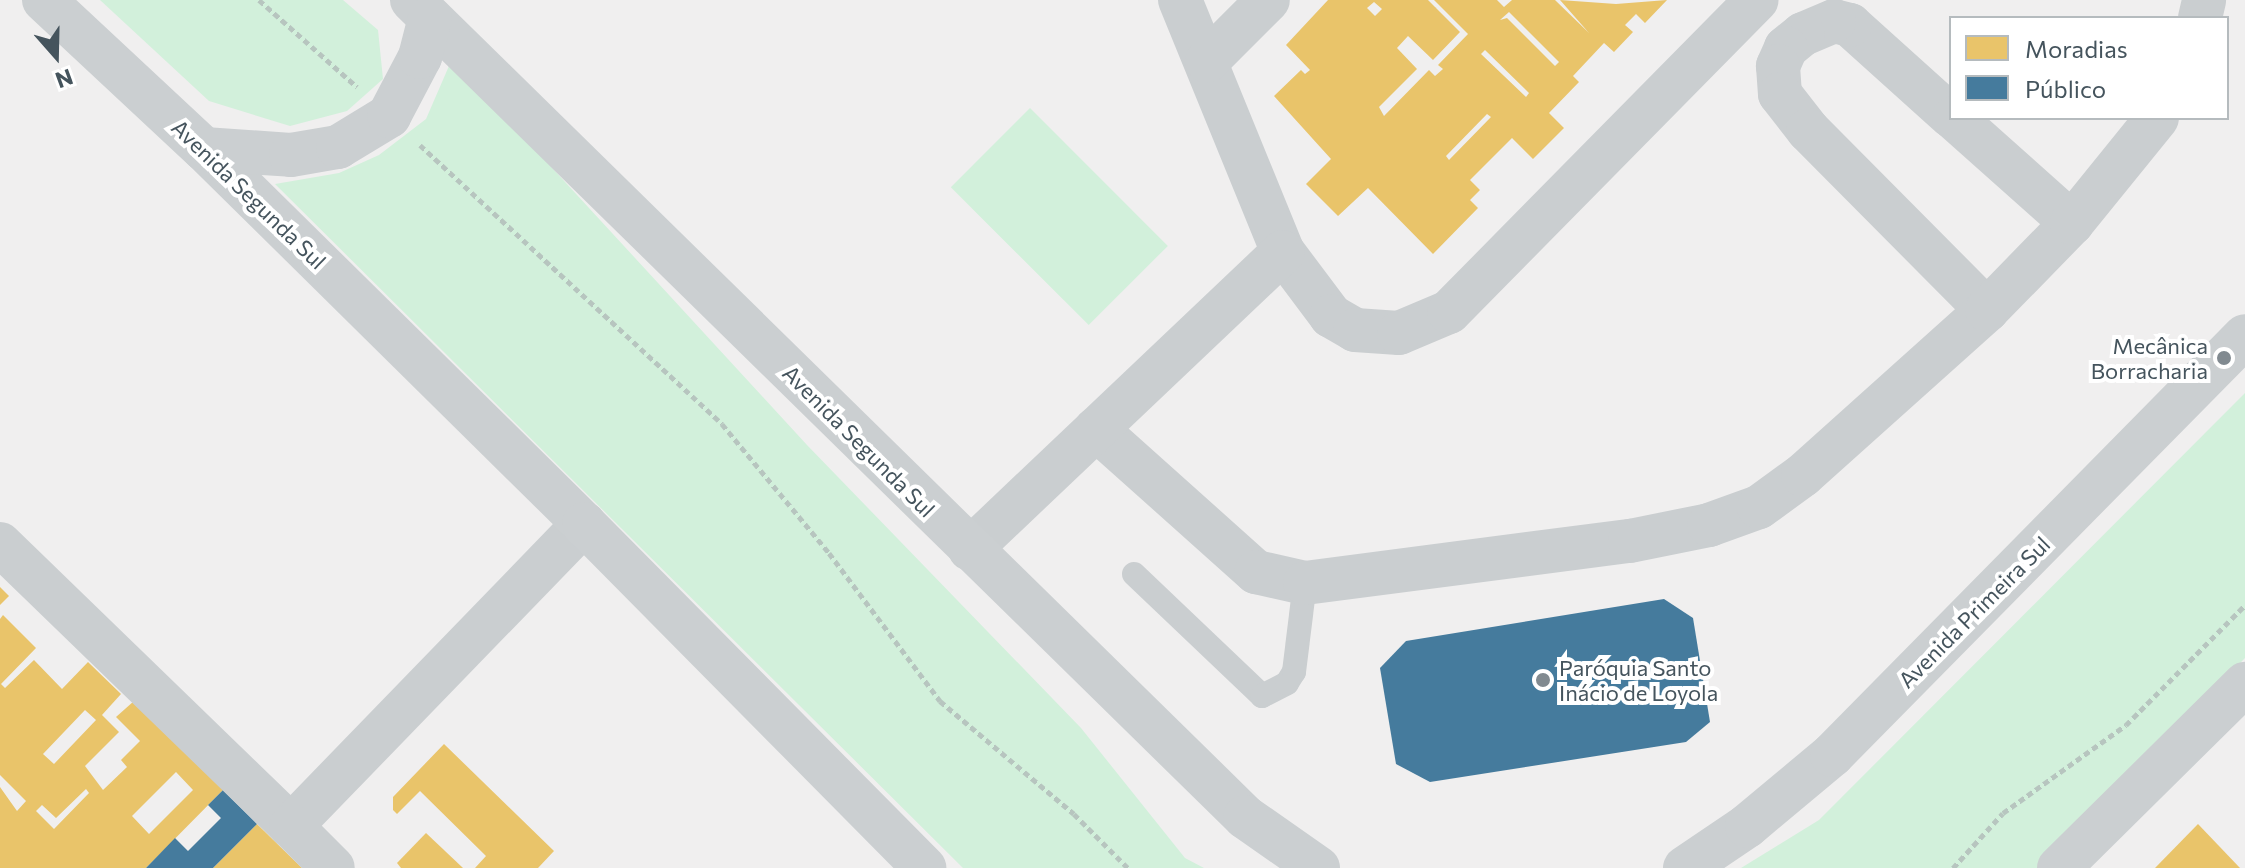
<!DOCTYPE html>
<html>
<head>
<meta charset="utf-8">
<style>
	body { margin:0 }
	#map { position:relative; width:2245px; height:868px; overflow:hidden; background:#f0efef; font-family:Commissioner,sans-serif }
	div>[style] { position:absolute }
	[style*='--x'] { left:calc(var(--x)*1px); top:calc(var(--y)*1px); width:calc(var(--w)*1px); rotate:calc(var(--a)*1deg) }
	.green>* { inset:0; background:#d2f0db; transform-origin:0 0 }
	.homes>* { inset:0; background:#e9c46a }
	.public>* { inset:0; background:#457b9d }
	.path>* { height:5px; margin-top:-2.5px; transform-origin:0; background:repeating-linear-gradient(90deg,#b7c5bf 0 6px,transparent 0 10px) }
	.lane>* { height:24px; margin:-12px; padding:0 12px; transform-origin:12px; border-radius:12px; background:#caced0 }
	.street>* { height:44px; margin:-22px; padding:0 22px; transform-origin:22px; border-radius:22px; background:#caced0 }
	.secondary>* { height:44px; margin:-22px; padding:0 22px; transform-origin:22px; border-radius:22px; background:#cbcfd1 }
	.dots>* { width:22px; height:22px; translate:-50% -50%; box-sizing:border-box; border:4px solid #fff; border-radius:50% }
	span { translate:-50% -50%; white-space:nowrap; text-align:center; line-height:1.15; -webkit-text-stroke:8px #fff; paint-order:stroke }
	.street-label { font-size:22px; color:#45545d }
	.poi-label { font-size:22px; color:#45545d }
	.right { translate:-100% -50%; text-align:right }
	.left { translate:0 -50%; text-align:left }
	.legend { position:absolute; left:1949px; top:16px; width:280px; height:104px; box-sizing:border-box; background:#fff; border:2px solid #b5bbbe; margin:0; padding:10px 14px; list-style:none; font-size:24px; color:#45545d }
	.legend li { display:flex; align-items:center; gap:16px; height:40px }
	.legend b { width:40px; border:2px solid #b5bbbe }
	.north { position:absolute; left:16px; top:16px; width:80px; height:80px; -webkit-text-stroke:6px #fff; paint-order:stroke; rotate:160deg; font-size:22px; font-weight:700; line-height:32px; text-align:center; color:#45545d }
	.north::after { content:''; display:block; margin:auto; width:28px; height:36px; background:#45545d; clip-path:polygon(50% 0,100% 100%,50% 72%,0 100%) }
</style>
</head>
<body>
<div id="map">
	<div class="green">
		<i style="clip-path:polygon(100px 0,343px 0,378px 30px,383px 79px,347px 111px,290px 126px,209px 101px)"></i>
		<i style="clip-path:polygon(452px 59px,807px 445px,1081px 728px,1185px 858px,1204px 868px,963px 868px,275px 184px,339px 173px,379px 155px,426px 119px)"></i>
		<i style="left:1030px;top:108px;width:195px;height:112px;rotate:45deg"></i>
		<i style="clip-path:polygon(2245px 393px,2245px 658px,2039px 868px,1741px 868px,1819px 820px)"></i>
	</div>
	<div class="homes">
		<i style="clip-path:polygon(evenodd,1328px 0,1428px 0,1460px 32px,1433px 60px,1408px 36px,1397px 48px,1417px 69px,1379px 107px,1384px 116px,1429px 70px,1435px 76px,1443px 69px,1438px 65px,1468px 34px,1434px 0,1497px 0,1504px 7px,1512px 0,1555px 0,1589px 33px,1560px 0,1616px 4px,1667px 0,1645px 23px,1636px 14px,1625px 25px,1633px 32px,1614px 52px,1604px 43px,1573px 76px,1579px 82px,1549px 113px,1564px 128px,1533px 159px,1512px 138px,1470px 180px,1480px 190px,1470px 200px,1478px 208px,1433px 254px,1368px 188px,1338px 216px,1306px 184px,1331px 159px,1274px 96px,1301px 70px,1305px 74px,1310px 70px,1286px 45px,1328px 0,1374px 2px,1382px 9px,1375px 16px,1367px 8px,1374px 2px,1328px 0,1509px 12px,1559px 62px,1555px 66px,1507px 18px,1500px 20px,1509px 12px,1328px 0,1485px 50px,1529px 93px,1526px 97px,1481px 54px,1485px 50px,1328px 0,1487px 114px,1491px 117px,1449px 160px,1446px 156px,1487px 114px)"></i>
		<i style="clip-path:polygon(0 587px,9px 596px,0 605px)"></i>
		<i style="clip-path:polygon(evenodd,3px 615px,36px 648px,1px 684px,5px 688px,34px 660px,62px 689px,88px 662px,121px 694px,102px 715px,119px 732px,85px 766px,103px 790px,127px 767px,121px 760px,140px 741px,116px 717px,134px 701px,224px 789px,146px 868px,0 868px,0 787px,17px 811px,26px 801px,0 775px,0 619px,3px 615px,85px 710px,96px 720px,54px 764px,43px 754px,85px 710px,3px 615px,176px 772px,193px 790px,149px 834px,132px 816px,176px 772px,3px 615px,86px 789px,89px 793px,54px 829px,36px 811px,42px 805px,56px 818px,86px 789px)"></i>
		<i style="clip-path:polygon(444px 744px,554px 851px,538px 868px,475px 868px,486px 856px,420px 791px,397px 814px,393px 810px,393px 797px)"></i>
		<i style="clip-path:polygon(257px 824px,302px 868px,213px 868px)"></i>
		<i style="clip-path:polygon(2198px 824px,2240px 868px,2155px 868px)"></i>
		<i style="clip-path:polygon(426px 833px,463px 868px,401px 868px,397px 863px)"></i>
	</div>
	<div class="public">
		<i style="clip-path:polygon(1664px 599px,1693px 618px,1710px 722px,1686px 742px,1430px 782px,1396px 764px,1380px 668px,1406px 641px)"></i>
		<i style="clip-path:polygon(223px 790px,257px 824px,213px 868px,146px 868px,175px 838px,188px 851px,221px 818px,208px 805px)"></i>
	</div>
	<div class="path">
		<i style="--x:259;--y:0;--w:131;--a:41.6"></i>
		<i style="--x:420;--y:145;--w:411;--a:42.7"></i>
		<i style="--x:722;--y:424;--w:168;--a:50.3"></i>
		<i style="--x:829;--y:553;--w:185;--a:53.1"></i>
		<i style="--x:940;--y:701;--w:175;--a:40.1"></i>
		<i style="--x:1074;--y:814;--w:76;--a:45"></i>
		<i style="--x:1953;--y:868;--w:74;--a:-47.7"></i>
		<i style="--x:2003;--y:813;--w:151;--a:-35.6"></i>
		<i style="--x:2126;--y:725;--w:169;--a:-45.2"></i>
	</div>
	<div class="lane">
		<i style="--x:1134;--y:574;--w:177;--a:43.6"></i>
		<i style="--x:1262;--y:696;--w:28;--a:-27"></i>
		<i style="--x:1287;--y:683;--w:13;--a:-58"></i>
		<i style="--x:1294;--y:672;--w:90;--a:-83"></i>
	</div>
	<div class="street">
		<i style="--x:1180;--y:0;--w:272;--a:67.8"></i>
		<i style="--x:1283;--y:252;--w:80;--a:53.1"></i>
		<i style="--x:1331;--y:316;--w:28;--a:30"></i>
		<i style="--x:1355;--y:330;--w:44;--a:3.9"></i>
		<i style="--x:1399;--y:333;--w:54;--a:-22.8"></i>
		<i style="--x:1449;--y:312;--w:438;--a:-45.4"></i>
		<i style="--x:2200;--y:18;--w:18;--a:-77"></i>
		<i style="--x:1207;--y:61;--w:86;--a:-45"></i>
		<i style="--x:1951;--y:116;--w:136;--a:-138"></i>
		<i style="--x:1850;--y:25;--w:16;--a:-166"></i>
		<i style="--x:1834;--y:21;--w:34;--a:157"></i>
		<i style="--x:1803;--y:34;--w:22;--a:141"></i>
		<i style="--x:1786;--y:48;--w:20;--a:114"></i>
		<i style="--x:1778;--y:66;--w:28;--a:86"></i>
		<i style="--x:1780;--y:94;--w:46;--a:52.1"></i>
		<i style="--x:1808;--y:130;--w:254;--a:45.2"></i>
		<i style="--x:1954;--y:118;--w:158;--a:41.7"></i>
		<i style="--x:1096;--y:429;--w:215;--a:41.8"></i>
		<i style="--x:1256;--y:572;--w:50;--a:12.7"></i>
		<i style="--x:1305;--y:583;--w:328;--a:-7.4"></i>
		<i style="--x:1630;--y:541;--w:81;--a:-11.4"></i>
		<i style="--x:1709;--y:525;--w:53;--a:-19.8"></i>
		<i style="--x:1759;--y:507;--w:54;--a:-36"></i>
		<i style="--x:1803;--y:475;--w:247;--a:-41.9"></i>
		<i style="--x:1987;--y:310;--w:122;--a:-45.7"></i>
		<i style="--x:2072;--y:223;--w:135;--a:-51"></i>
		<i style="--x:0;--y:544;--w:405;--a:44.1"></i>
		<i style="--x:291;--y:826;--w:421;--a:-45.9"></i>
		<i style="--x:970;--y:549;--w:431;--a:-43.5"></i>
		<i style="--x:291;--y:826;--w:59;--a:45"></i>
	</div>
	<div class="secondary">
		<i style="--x:44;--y:0;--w:219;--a:43"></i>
		<i style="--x:204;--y:149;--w:534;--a:44.62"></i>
		<i style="--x:584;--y:524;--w:484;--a:45.3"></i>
		<i style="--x:412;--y:0;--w:1167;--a:44.44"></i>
		<i style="--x:1245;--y:817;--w:89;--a:34.9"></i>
		<i style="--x:204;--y:149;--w:87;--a:3.9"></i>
		<i style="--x:291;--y:155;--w:48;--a:-9.7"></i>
		<i style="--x:338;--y:147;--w:60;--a:-31.3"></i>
		<i style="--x:389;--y:116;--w:67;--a:-62.3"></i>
		<i style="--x:420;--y:57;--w:40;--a:-75.6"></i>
		<i style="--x:1685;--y:868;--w:75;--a:-34.1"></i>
		<i style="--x:1747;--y:826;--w:111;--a:-39.9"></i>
		<i style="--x:1832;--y:755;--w:588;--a:-45.41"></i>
		<i style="--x:2059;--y:868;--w:262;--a:-44.7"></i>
	</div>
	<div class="dots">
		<i style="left:2224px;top:358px;background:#818a90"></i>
		<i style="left:1543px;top:680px;background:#818a90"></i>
	</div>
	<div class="street-label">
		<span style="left:249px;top:194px;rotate:44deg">Avenida Segunda Sul</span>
		<span style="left:859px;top:441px;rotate:45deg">Avenida Segunda Sul</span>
		<span style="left:1974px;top:612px;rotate:-45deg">Avenida Primeira Sul</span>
	</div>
	<div class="poi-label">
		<span class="right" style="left:2208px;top:358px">Mecânica<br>Borracharia</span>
		<span class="left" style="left:1559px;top:680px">Paróquia Santo<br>Inácio de Loyola</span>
	</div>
	<ul class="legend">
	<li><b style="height:22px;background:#e9c46a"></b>Moradias</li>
	<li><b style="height:22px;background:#457b9d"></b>Público</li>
	</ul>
	<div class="north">N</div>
</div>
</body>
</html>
